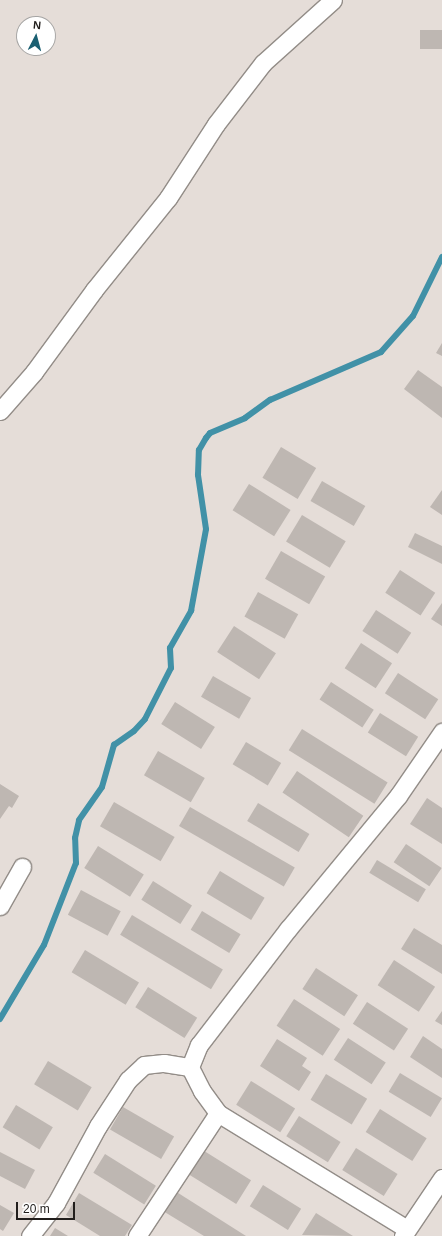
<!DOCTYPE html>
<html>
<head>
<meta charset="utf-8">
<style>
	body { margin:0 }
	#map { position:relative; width:442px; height:1236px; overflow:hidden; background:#e5ddd8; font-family:Arial,sans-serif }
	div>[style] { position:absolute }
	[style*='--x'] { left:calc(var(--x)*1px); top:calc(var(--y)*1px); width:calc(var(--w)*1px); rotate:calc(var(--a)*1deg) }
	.stream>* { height:6px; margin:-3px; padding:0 3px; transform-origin:3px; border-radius:3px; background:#4191a7 }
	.building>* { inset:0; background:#beb7b2; transform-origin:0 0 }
	.roads { filter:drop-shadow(1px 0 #938d88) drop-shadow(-1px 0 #938d88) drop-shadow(0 1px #938d88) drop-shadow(0 -1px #938d88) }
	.street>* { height:17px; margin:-8.5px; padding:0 8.5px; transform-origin:8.5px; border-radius:8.5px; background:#fff }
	span { translate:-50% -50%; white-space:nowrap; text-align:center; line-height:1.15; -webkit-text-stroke:3px #fff; paint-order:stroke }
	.north { position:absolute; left:16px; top:16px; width:40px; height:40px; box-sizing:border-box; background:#fff; border:1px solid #a6a5a4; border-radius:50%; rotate:6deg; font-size:11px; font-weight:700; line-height:16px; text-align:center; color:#211e1c }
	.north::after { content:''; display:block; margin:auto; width:14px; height:18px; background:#1b6072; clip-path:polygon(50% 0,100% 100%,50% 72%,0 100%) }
	.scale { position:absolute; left:16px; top:1202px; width:59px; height:18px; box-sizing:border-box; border:2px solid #211e1c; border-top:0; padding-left:5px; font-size:12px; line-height:14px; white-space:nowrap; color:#211e1c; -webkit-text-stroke:3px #fff; paint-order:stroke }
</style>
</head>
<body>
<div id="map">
	<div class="stream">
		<i style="--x:0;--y:1019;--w:86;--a:-59.3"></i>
		<i style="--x:44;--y:945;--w:88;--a:-68.7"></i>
		<i style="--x:76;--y:863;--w:25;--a:-92"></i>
		<i style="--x:75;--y:838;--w:18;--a:-77"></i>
		<i style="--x:79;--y:820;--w:40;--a:-55.1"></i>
		<i style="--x:102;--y:787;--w:44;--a:-74.1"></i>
		<i style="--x:114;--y:745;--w:24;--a:-35"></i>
		<i style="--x:134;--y:731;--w:16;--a:-47"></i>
		<i style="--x:145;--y:719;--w:57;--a:-63"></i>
		<i style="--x:171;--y:668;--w:20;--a:-93"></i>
		<i style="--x:170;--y:648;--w:43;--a:-60.4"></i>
		<i style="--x:191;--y:611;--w:83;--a:-79.6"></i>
		<i style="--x:206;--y:529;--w:55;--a:-98.4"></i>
		<i style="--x:198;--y:475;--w:25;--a:-88"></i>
		<i style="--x:199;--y:450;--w:14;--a:-60"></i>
		<i style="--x:206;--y:438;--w:6;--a:-51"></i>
		<i style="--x:210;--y:433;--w:38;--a:-23"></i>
		<i style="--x:245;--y:418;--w:31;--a:-36"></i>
		<i style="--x:270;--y:400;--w:121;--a:-23.4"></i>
		<i style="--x:381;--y:352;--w:48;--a:-48.4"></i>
		<i style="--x:413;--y:316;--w:66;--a:-63.8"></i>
	</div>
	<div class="building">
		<i style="left:442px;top:30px;width:19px;height:22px;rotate:90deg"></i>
		<i style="clip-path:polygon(442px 343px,442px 356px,436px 353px)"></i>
		<i style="clip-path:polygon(418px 370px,442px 387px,442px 418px,404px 389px)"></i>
		<i style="left:281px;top:447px;width:41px;height:36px;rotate:31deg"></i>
		<i style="left:322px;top:481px;width:50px;height:23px;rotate:30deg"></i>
		<i style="left:249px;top:484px;width:49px;height:31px;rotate:32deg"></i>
		<i style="clip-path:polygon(442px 490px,442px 515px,430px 507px)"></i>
		<i style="left:302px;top:515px;width:51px;height:31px;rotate:31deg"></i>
		<i style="clip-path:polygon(415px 533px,442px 546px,442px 564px,408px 547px)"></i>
		<i style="left:281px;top:551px;width:51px;height:32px;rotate:30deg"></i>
		<i style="left:400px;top:570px;width:42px;height:27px;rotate:33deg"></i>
		<i style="left:258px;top:592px;width:46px;height:28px;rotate:29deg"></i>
		<i style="clip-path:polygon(442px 603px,442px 626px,431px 619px)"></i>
		<i style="left:376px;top:610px;width:42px;height:25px;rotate:33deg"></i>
		<i style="left:234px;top:626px;width:50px;height:31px;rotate:33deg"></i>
		<i style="left:361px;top:643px;width:37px;height:30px;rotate:33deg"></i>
		<i style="left:398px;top:673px;width:48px;height:24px;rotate:33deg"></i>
		<i style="left:213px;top:676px;width:44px;height:24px;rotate:30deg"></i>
		<i style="left:331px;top:682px;width:51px;height:21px;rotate:33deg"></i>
		<i style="left:175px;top:702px;width:47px;height:26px;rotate:32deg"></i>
		<i style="left:380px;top:713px;width:45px;height:23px;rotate:32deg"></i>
		<i style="left:302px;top:729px;width:101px;height:25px;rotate:32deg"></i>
		<i style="left:246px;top:742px;width:41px;height:26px;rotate:31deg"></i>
		<i style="left:158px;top:751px;width:54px;height:28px;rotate:30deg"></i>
		<i style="left:297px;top:771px;width:80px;height:26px;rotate:34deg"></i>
		<i style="clip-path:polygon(0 784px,19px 796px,12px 808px,9px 806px,0 819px)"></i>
		<i style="clip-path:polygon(427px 798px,442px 808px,442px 844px,410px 824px)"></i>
		<i style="left:114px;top:802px;width:70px;height:28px;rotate:30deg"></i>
		<i style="left:258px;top:803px;width:60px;height:21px;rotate:31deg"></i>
		<i style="left:190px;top:807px;width:121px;height:22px;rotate:30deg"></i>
		<i style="left:406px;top:844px;width:43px;height:22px;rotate:34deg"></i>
		<i style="left:98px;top:846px;width:54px;height:26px;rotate:32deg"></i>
		<i style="left:377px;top:860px;width:57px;height:15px;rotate:31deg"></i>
		<i style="left:220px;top:871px;width:52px;height:26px;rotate:31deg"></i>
		<i style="left:153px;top:881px;width:46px;height:22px;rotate:32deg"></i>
		<i style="left:81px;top:890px;width:45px;height:28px;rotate:28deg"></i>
		<i style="left:202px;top:911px;width:45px;height:22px;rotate:31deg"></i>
		<i style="left:132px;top:915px;width:106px;height:23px;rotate:31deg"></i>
		<i style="clip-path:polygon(414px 928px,442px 945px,442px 974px,401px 949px)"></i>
		<i style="left:85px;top:950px;width:63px;height:26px;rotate:31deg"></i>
		<i style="left:394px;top:960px;width:49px;height:30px;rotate:33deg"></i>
		<i style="left:316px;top:968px;width:50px;height:25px;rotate:33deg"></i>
		<i style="left:148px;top:987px;width:58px;height:24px;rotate:32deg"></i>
		<i style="left:294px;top:999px;width:55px;height:32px;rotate:33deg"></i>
		<i style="left:367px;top:1002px;width:49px;height:26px;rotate:33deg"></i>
		<i style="clip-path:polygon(442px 1011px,442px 1025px,435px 1021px)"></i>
		<i style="clip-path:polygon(423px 1036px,442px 1049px,442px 1078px,410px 1057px)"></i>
		<i style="left:348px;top:1038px;width:45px;height:26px;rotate:33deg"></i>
		<i style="clip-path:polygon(277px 1039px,307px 1058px,302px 1066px,311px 1072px,299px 1091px,260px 1066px)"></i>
		<i style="left:48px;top:1061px;width:51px;height:27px;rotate:31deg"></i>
		<i style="left:400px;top:1073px;width:49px;height:22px;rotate:31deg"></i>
		<i style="left:326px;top:1074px;width:48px;height:30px;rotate:31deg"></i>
		<i style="left:251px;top:1081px;width:52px;height:28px;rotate:32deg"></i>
		<i style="left:16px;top:1105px;width:43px;height:26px;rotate:31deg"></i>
		<i style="left:123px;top:1107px;width:59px;height:26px;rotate:30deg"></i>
		<i style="left:380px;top:1109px;width:55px;height:27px;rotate:32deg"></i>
		<i style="left:299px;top:1116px;width:49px;height:24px;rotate:32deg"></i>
		<i style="left:356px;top:1148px;width:49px;height:26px;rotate:32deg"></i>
		<i style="left:201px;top:1149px;width:59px;height:28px;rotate:32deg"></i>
		<i style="clip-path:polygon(0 1152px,35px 1170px,25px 1189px,0 1176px)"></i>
		<i style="left:105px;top:1154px;width:60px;height:22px;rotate:32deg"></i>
		<i style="left:263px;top:1185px;width:45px;height:25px;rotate:32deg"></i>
		<i style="clip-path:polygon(175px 1191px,246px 1236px,204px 1236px,163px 1211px)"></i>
		<i style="clip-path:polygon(79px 1193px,132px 1225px,125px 1236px,100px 1236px,66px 1215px)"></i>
		<i style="clip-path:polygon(0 1205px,14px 1213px,3px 1231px,0 1229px)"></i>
		<i style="clip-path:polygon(316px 1213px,353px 1236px,302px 1235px)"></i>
		<i style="clip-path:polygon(55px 1228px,68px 1236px,50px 1236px)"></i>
	</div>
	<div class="roads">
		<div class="street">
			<i style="--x:0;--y:411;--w:52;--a:-48.9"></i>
			<i style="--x:34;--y:372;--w:102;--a:-53.8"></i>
			<i style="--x:94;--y:290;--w:118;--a:-51.2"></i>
			<i style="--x:168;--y:198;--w:88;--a:-57"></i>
			<i style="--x:216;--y:124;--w:77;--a:-52.4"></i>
			<i style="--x:263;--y:63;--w:94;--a:-42"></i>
			<i style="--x:0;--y:906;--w:45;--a:-60.6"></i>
			<i style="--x:407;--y:1229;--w:222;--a:-148.5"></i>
			<i style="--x:218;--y:1113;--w:27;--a:-126"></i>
			<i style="--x:202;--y:1091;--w:27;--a:-117"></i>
			<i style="--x:190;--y:1067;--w:24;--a:-68"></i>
			<i style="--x:199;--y:1045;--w:146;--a:-52.5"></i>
			<i style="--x:288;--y:929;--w:173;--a:-50.4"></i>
			<i style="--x:398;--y:796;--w:78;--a:-55.5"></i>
			<i style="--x:30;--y:1236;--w:42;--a:-51.8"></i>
			<i style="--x:56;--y:1203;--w:88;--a:-61.4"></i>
			<i style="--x:98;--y:1126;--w:55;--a:-56.9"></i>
			<i style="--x:128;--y:1080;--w:22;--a:-43"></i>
			<i style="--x:144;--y:1065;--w:20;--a:-6"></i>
			<i style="--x:164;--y:1063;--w:26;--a:9"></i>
			<i style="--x:137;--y:1236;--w:147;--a:-56.6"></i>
			<i style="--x:403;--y:1236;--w:70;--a:-56.1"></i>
		</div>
	</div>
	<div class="north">N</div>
	<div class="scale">20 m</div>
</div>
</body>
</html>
